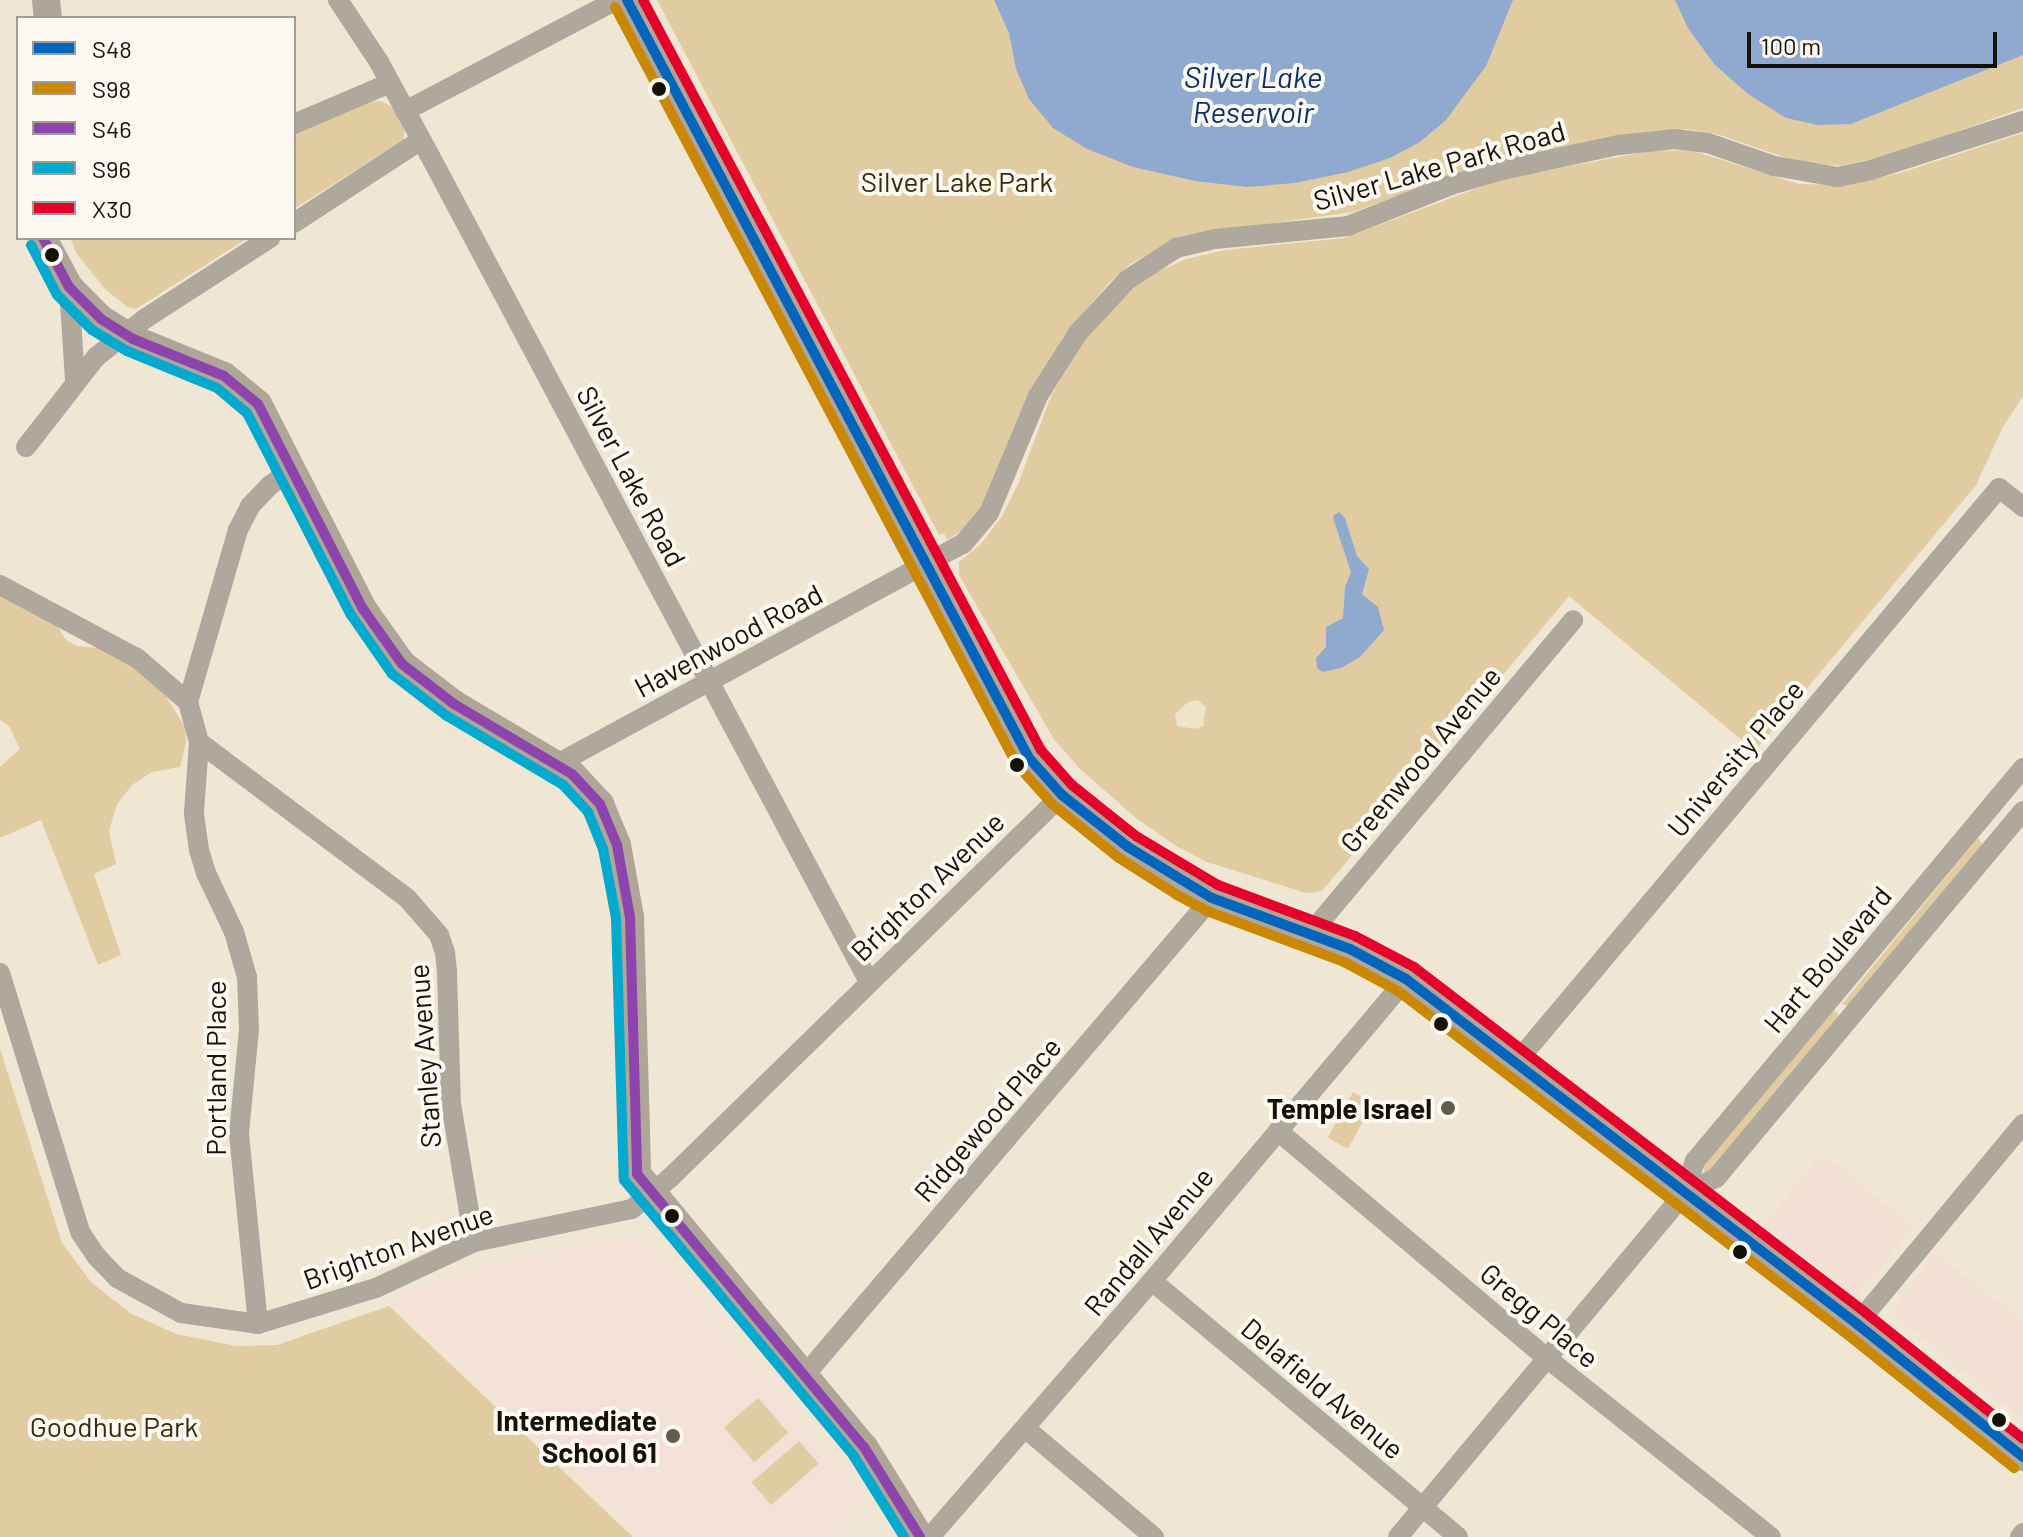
<!DOCTYPE html>
<html>
<head>
<meta charset="utf-8">
<style>
  body { margin:0 }
  #map { position:relative; width:2023px; height:1537px; overflow:hidden; background:#f0e6d4; font-family:Barlow,sans-serif }
  div>[style] { position:absolute }
  [style*='--x'] { left:calc(var(--x)*1px); top:calc(var(--y)*1px); width:calc(var(--w)*1px); rotate:calc(var(--a)*1deg) }
  .commercial>* { inset:0; background:#f3e0d5; transform-origin:0 0 }
  .education>* { inset:0; background:#f3e0d7 }
  .green>* { inset:0; background:#e1cca2; transform-origin:0 0 }
  .sand>* { inset:0; background:#eee4c7 }
  .water>* { inset:0; background:#90a9ce }
  .street>* { height:20px; margin:-10px; padding:0 10px; transform-origin:10px; border-radius:10px; background:#afa89d }
  .secondary>* { height:28px; margin:-14px; padding:0 14px; transform-origin:14px; border-radius:14px; background:#afa598 }
  .bus-1>* { height:10px; margin:-5px; padding:0 5px; transform-origin:5px; border-radius:5px; background:#0065bd }
  .bus-2>* { height:10px; margin:-5px; padding:0 5px; transform-origin:5px; border-radius:5px; background:#ca8801 }
  .bus-3>* { height:10px; margin:-5px; padding:0 5px; transform-origin:5px; border-radius:5px; background:#8e44ad }
  .bus-4>* { height:10px; margin:-5px; padding:0 5px; transform-origin:5px; border-radius:5px; background:#00a9ce }
  .bus-5>* { height:10px; margin:-5px; padding:0 5px; transform-origin:5px; border-radius:5px; background:#e4002b }
  .dots>* { width:22px; height:22px; translate:-50% -50%; box-sizing:border-box; border:4px solid #fcf9f2; border-radius:50% }
  span { translate:-50% -50%; white-space:nowrap; text-align:center; line-height:1.15; -webkit-text-stroke:8px #fcf9f2; paint-order:stroke }
  .street-label { font-size:28px; color:#161105 }
  .park-label { font-size:28px; color:#392a07 }
  .poi-label { font-size:28px; color:#161105; font-weight:700 }
  .right { translate:-100% -50%; text-align:right }
  .water-label { font-size:30px; color:#0b3068; font-style:italic }
  .legend { position:absolute; left:16px; top:16px; width:280px; height:224px; box-sizing:border-box; background:#fcf9f2; border:2px solid #a09c93; margin:0; padding:10px 14px; list-style:none; font-size:24px; color:#161105 }
  .legend li { display:flex; align-items:center; gap:16px; height:40px }
  .legend b { width:40px; border:2px solid #a09c93 }
  .scale { position:absolute; left:1747px; top:32px; width:250px; height:36px; box-sizing:border-box; border:4px solid #161105; border-top:0; padding-left:10px; font-size:24px; line-height:28px; white-space:nowrap; color:#161105; -webkit-text-stroke:6px #fcf9f2; paint-order:stroke }
</style>
</head>
<body>
<div id="map">
  <div class="commercial">
    <i style="left:1822px;top:1153px;width:117px;height:92px;rotate:39deg"></i>
    <i style="clip-path:polygon(1936px 1253px,2023px 1321px,2023px 1420px,1891px 1312px)"></i>
  </div>
  <div class="education">
    <i style="clip-path:polygon(633px 1239px,653px 1245px,866px 1498px,833px 1537px,640px 1537px,393px 1301px,422px 1286px,503px 1262px,584px 1244px)"></i>
  </div>
  <div class="green">
    <i style="clip-path:polygon(657px 0,2023px 0,2023px 108px,1890px 155px,1841px 166px,1798px 162px,1717px 134px,1686px 129px,1644px 132px,1494px 161px,1353px 212px,1181px 236px,1130px 264px,1107px 285px,1063px 337px,1020px 413px,980px 510px,968px 526px,947px 540px,944px 533px,939px 535px)"></i>
    <i style="clip-path:polygon(382px 101px,393px 108px,405px 129px,403px 140px,294px 209px,294px 133px,371px 102px)"></i>
    <i style="clip-path:polygon(2023px 133px,2023px 396px,2003px 427px,1976px 485px,1755px 751px,1569px 596px,1322px 891px,1306px 893px,1207px 862px,1176px 846px,1136px 818px,1079px 768px,1053px 738px,959px 575px,959px 562px,981px 544px,1002px 516px,1019px 482px,1051px 396px,1084px 342px,1115px 303px,1150px 275px,1186px 259px,1225px 250px,1344px 238px,1502px 179px,1650px 151px,1690px 150px,1799px 184px,1846px 185px,1900px 173px)"></i>
    <i style="clip-path:polygon(70px 238px,248px 238px,136px 309px,127px 307px,104px 288px,77px 254px)"></i>
    <i style="clip-path:polygon(0 595px,56px 624px,66px 640px,77px 646px,97px 648px,125px 660px,166px 696px,185px 727px,186px 743px,180px 767px,152px 772px,132px 785px,117px 804px,109px 831px,116px 864px,94px 874px,121px 955px,98px 965px,41px 820px,0 838px,0 767px,20px 749px,9px 726px,0 720px)"></i>
    <i style="clip-path:polygon(1978px 838px,1983px 845px,1848px 1006px,1842px 1004px)"></i>
    <i style="clip-path:polygon(1831px 1011px,1837px 1012px,1839px 1019px,1708px 1172px,1704px 1171px,1702px 1163px)"></i>
    <i style="clip-path:polygon(0 1049px,62px 1243px,91px 1282px,130px 1313px,176px 1334px,236px 1346px,277px 1345px,389px 1306px,633px 1537px,0 1537px)"></i>
    <i style="left:1353px;top:1092px;width:23px;height:52px;rotate:29deg"></i>
    <i style="left:758px;top:1398px;width:46px;height:45px;rotate:49deg"></i>
    <i style="left:799px;top:1441px;width:30px;height:63px;rotate:49deg"></i>
  </div>
  <div class="sand">
    <i style="clip-path:polygon(1198px 700px,1206px 707px,1203px 726px,1196px 729px,1177px 726px,1175px 714px,1188px 702px)"></i>
  </div>
  <div class="water">
    <i style="clip-path:polygon(994px 0,1513px 0,1486px 66px,1446px 120px,1420px 142px,1390px 158px,1348px 172px,1295px 183px,1247px 187px,1195px 181px,1133px 167px,1087px 149px,1053px 128px,1029px 99px,1016px 69px,1009px 33px)"></i>
    <i style="clip-path:polygon(1675px 0,2023px 0,2023px 55px,1851px 124px,1818px 125px,1786px 118px,1748px 94px,1714px 64px,1688px 28px)"></i>
    <i style="clip-path:polygon(1339px 512px,1345px 518px,1357px 556px,1369px 569px,1362px 594px,1378px 607px,1384px 630px,1360px 657px,1341px 668px,1323px 672px,1317px 668px,1316px 658px,1326px 647px,1326px 627px,1343px 618px,1345px 587px,1351px 572px,1334px 521px,1333px 516px)"></i>
  </div>
  <div class="street">
    <i style="--x:338;--y:0;--w:74;--a:56.5"></i>
    <i style="--x:379;--y:62;--w:105;--a:61.5"></i>
    <i style="--x:429;--y:154;--w:938;--a:62.01"></i>
    <i style="--x:405;--y:111;--w:238;--a:-27.7"></i>
    <i style="--x:294;--y:124;--w:104;--a:-23.1"></i>
    <i style="--x:294;--y:223;--w:152;--a:-33.2"></i>
    <i style="--x:69;--y:287;--w:93;--a:86.3"></i>
    <i style="--x:26;--y:447;--w:114;--a:-52.1"></i>
    <i style="--x:96;--y:357;--w:63;--a:-38"></i>
    <i style="--x:146;--y:318;--w:148;--a:-32.8"></i>
    <i style="--x:0;--y:585;--w:155;--a:28.1"></i>
    <i style="--x:137;--y:658;--w:67;--a:40.8"></i>
    <i style="--x:199;--y:742;--w:260;--a:36.9"></i>
    <i style="--x:407;--y:898;--w:49;--a:49.1"></i>
    <i style="--x:439;--y:935;--w:18;--a:71"></i>
    <i style="--x:445;--y:952;--w:20;--a:84"></i>
    <i style="--x:447;--y:972;--w:132;--a:88.3"></i>
    <i style="--x:451;--y:1104;--w:140;--a:80.5"></i>
    <i style="--x:557;--y:764;--w:462;--a:-28.5"></i>
    <i style="--x:963;--y:544;--w:40;--a:-50"></i>
    <i style="--x:989;--y:513;--w:127;--a:-67.3"></i>
    <i style="--x:1038;--y:396;--w:75;--a:-57.6"></i>
    <i style="--x:1078;--y:333;--w:72;--a:-47.2"></i>
    <i style="--x:1127;--y:280;--w:59;--a:-33.1"></i>
    <i style="--x:1176;--y:248;--w:40;--a:-13"></i>
    <i style="--x:1215;--y:239;--w:134;--a:-5.6"></i>
    <i style="--x:1348;--y:226;--w:111;--a:-21.7"></i>
    <i style="--x:1451;--y:185;--w:53;--a:-16.4"></i>
    <i style="--x:1502;--y:170;--w:120;--a:-12.1"></i>
    <i style="--x:1619;--y:145;--w:56;--a:-6.1"></i>
    <i style="--x:1675;--y:139;--w:33;--a:7"></i>
    <i style="--x:1708;--y:143;--w:70;--a:19.2"></i>
    <i style="--x:1774;--y:166;--w:65;--a:9.8"></i>
    <i style="--x:1838;--y:177;--w:34;--a:-12"></i>
    <i style="--x:1871;--y:170;--w:160;--a:-17.9"></i>
    <i style="--x:1309;--y:935;--w:411;--a:-50"></i>
    <i style="--x:0;--y:973;--w:271;--a:72.8"></i>
    <i style="--x:80;--y:1232;--w:30;--a:56"></i>
    <i style="--x:97;--y:1257;--w:29;--a:46"></i>
    <i style="--x:117;--y:1278;--w:73;--a:28.7"></i>
    <i style="--x:181;--y:1313;--w:78;--a:8.1"></i>
    <i style="--x:258;--y:1324;--w:123;--a:-17"></i>
    <i style="--x:376;--y:1288;--w:108;--a:-25.1"></i>
    <i style="--x:474;--y:1242;--w:161;--a:-11.8"></i>
    <i style="--x:632;--y:1209;--w:49;--a:-39.2"></i>
    <i style="--x:670;--y:1178;--w:548;--a:-44.33"></i>
    <i style="--x:1515;--y:1064;--w:752;--a:-49.96"></i>
    <i style="--x:1999;--y:488;--w:31;--a:38"></i>
    <i style="--x:1278;--y:1131;--w:353;--a:40.2"></i>
    <i style="--x:1548;--y:1359;--w:285;--a:38.6"></i>
    <i style="--x:1685;--y:1193;--w:34;--a:-26"></i>
    <i style="--x:1716;--y:1178;--w:478;--a:-50.1"></i>
    <i style="--x:1152;--y:1281;--w:399;--a:39.9"></i>
    <i style="--x:258;--y:1324;--w:192;--a:-95.7"></i>
    <i style="--x:239;--y:1133;--w:104;--a:-84.5"></i>
    <i style="--x:249;--y:1029;--w:52;--a:-92.2"></i>
    <i style="--x:247;--y:977;--w:47;--a:-106.1"></i>
    <i style="--x:234;--y:932;--w:65;--a:-115.4"></i>
    <i style="--x:206;--y:873;--w:24;--a:-107"></i>
    <i style="--x:199;--y:850;--w:37;--a:-98"></i>
    <i style="--x:194;--y:813;--w:71;--a:-86"></i>
    <i style="--x:199;--y:742;--w:41;--a:-105.4"></i>
    <i style="--x:188;--y:702;--w:179;--a:-73.8"></i>
    <i style="--x:238;--y:530;--w:27;--a:-63"></i>
    <i style="--x:250;--y:506;--w:28;--a:-46"></i>
    <i style="--x:269;--y:486;--w:29;--a:-35"></i>
    <i style="--x:1857;--y:1324;--w:260;--a:-50.3"></i>
    <i style="--x:804;--y:1376;--w:628;--a:-49.52"></i>
    <i style="--x:1025;--y:1428;--w:169;--a:40.2"></i>
    <i style="--x:930;--y:1537;--w:339;--a:-49.1"></i>
    <i style="--x:1152;--y:1281;--w:395;--a:-49.9"></i>
    <i style="--x:1398;--y:1537;--w:448;--a:-50.2"></i>
    <i style="--x:1685;--y:1193;--w:34;--a:-73"></i>
    <i style="--x:1695;--y:1161;--w:512;--a:-50.15"></i>
    <i style="--x:2020;--y:1537;--w:5;--a:-53"></i>
  </div>
  <div class="secondary">
    <i style="--x:46;--y:0;--w:18;--a:84"></i>
    <i style="--x:627;--y:0;--w:816;--a:62.08"></i>
    <i style="--x:1009;--y:721;--w:42;--a:61.6"></i>
    <i style="--x:1029;--y:758;--w:50;--a:48.3"></i>
    <i style="--x:1062;--y:795;--w:84;--a:38.2"></i>
    <i style="--x:1128;--y:847;--w:67;--a:32.7"></i>
    <i style="--x:1184;--y:883;--w:32;--a:28"></i>
    <i style="--x:1212;--y:898;--w:147;--a:20.3"></i>
    <i style="--x:1350;--y:949;--w:64;--a:28.2"></i>
    <i style="--x:1406;--y:979;--w:568;--a:37.41"></i>
    <i style="--x:1857;--y:1324;--w:213;--a:38.7"></i>
    <i style="--x:43;--y:238;--w:55;--a:62"></i>
    <i style="--x:69;--y:287;--w:45;--a:45"></i>
    <i style="--x:101;--y:319;--w:38;--a:32"></i>
    <i style="--x:133;--y:339;--w:98;--a:22.1"></i>
    <i style="--x:224;--y:376;--w:44;--a:39.5"></i>
    <i style="--x:258;--y:404;--w:230;--a:62.9"></i>
    <i style="--x:363;--y:609;--w:67;--a:54.7"></i>
    <i style="--x:402;--y:664;--w:66;--a:37.6"></i>
    <i style="--x:454;--y:704;--w:137;--a:30.7"></i>
    <i style="--x:572;--y:774;--w:41;--a:47"></i>
    <i style="--x:600;--y:804;--w:44;--a:67.5"></i>
    <i style="--x:617;--y:845;--w:73;--a:79.8"></i>
    <i style="--x:630;--y:917;--w:257;--a:88.4"></i>
    <i style="--x:637;--y:1174;--w:355;--a:50.3"></i>
    <i style="--x:864;--y:1447;--w:106;--a:58.1"></i>
  </div>
  <div class="bus-1">
    <i style="--x:627;--y:0;--w:858;--a:62.06"></i>
    <i style="--x:1029;--y:758;--w:50;--a:48.3"></i>
    <i style="--x:1062;--y:795;--w:84;--a:38.2"></i>
    <i style="--x:1128;--y:847;--w:98;--a:31.3"></i>
    <i style="--x:1212;--y:898;--w:147;--a:20.3"></i>
    <i style="--x:1350;--y:949;--w:64;--a:28.2"></i>
    <i style="--x:1406;--y:979;--w:568;--a:37.41"></i>
    <i style="--x:1857;--y:1324;--w:213;--a:38.7"></i>
  </div>
  <div class="bus-2">
    <i style="--x:615;--y:7;--w:858;--a:62.06"></i>
    <i style="--x:1017;--y:765;--w:52;--a:48.1"></i>
    <i style="--x:1052;--y:804;--w:86;--a:38.9"></i>
    <i style="--x:1119;--y:858;--w:69;--a:32.5"></i>
    <i style="--x:1177;--y:895;--w:34;--a:28"></i>
    <i style="--x:1207;--y:911;--w:146;--a:20.4"></i>
    <i style="--x:1344;--y:962;--w:61;--a:28.2"></i>
    <i style="--x:1398;--y:991;--w:566;--a:37.4"></i>
    <i style="--x:1848;--y:1335;--w:213;--a:38.7"></i>
  </div>
  <div class="bus-3">
    <i style="--x:43;--y:238;--w:55;--a:62"></i>
    <i style="--x:69;--y:287;--w:45;--a:45"></i>
    <i style="--x:101;--y:319;--w:38;--a:32"></i>
    <i style="--x:133;--y:339;--w:98;--a:22.1"></i>
    <i style="--x:224;--y:376;--w:44;--a:39.5"></i>
    <i style="--x:258;--y:404;--w:230;--a:62.9"></i>
    <i style="--x:363;--y:609;--w:67;--a:54.7"></i>
    <i style="--x:402;--y:664;--w:66;--a:37.6"></i>
    <i style="--x:454;--y:704;--w:137;--a:30.7"></i>
    <i style="--x:572;--y:774;--w:41;--a:47"></i>
    <i style="--x:600;--y:804;--w:44;--a:67.5"></i>
    <i style="--x:617;--y:845;--w:73;--a:79.8"></i>
    <i style="--x:630;--y:917;--w:257;--a:88.4"></i>
    <i style="--x:637;--y:1174;--w:355;--a:50.3"></i>
    <i style="--x:864;--y:1447;--w:106;--a:58.1"></i>
  </div>
  <div class="bus-4">
    <i style="--x:31;--y:245;--w:56;--a:62.5"></i>
    <i style="--x:57;--y:295;--w:49;--a:45"></i>
    <i style="--x:92;--y:330;--w:41;--a:31"></i>
    <i style="--x:127;--y:351;--w:97;--a:22.3"></i>
    <i style="--x:217;--y:388;--w:39;--a:40"></i>
    <i style="--x:247;--y:413;--w:227;--a:62.8"></i>
    <i style="--x:351;--y:615;--w:72;--a:55.2"></i>
    <i style="--x:392;--y:674;--w:69;--a:37.4"></i>
    <i style="--x:447;--y:716;--w:135;--a:30.7"></i>
    <i style="--x:563;--y:785;--w:37;--a:47"></i>
    <i style="--x:588;--y:812;--w:40;--a:68"></i>
    <i style="--x:603;--y:849;--w:70;--a:79.3"></i>
    <i style="--x:616;--y:918;--w:262;--a:88.3"></i>
    <i style="--x:624;--y:1180;--w:358;--a:50.2"></i>
    <i style="--x:853;--y:1455;--w:97;--a:58.1"></i>
  </div>
  <div class="bus-5">
    <i style="--x:643;--y:0;--w:849;--a:62.05"></i>
    <i style="--x:1041;--y:750;--w:47;--a:48.5"></i>
    <i style="--x:1072;--y:785;--w:82;--a:38.6"></i>
    <i style="--x:1136;--y:836;--w:96;--a:30.9"></i>
    <i style="--x:1218;--y:885;--w:146;--a:20.4"></i>
    <i style="--x:1355;--y:936;--w:67;--a:27.7"></i>
    <i style="--x:1414;--y:967;--w:569;--a:37.43"></i>
    <i style="--x:1866;--y:1313;--w:201;--a:38.7"></i>
  </div>
  <div class="dots">
    <i style="left:659px;top:89px;background:#161105"></i>
    <i style="left:52px;top:255px;background:#161105"></i>
    <i style="left:1017px;top:765px;background:#161105"></i>
    <i style="left:1441px;top:1024px;background:#161105"></i>
    <i style="left:1448px;top:1108px;background:#625c4d"></i>
    <i style="left:672px;top:1216px;background:#161105"></i>
    <i style="left:1740px;top:1252px;background:#161105"></i>
    <i style="left:1999px;top:1420px;background:#161105"></i>
    <i style="left:673px;top:1436px;background:#625c4d"></i>
  </div>
  <div class="street-label">
    <span style="left:1439px;top:165px;rotate:-16deg">Silver Lake Park Road</span>
    <span style="left:632px;top:476px;rotate:62deg">Silver Lake Road</span>
    <span style="left:728px;top:640px;rotate:-28deg">Havenwood Road</span>
    <span style="left:1735px;top:758px;rotate:-50deg">University Place</span>
    <span style="left:1420px;top:759px;rotate:-50deg">Greenwood Avenue</span>
    <span style="left:927px;top:886px;rotate:-44deg">Brighton Avenue</span>
    <span style="left:1827px;top:959px;rotate:-50deg">Hart Boulevard</span>
    <span style="left:424px;top:1056px;rotate:-94deg">Stanley Avenue</span>
    <span style="left:215px;top:1068px;rotate:-90deg">Portland Place</span>
    <span style="left:987px;top:1119px;rotate:-49deg">Ridgewood Place</span>
    <span style="left:1148px;top:1241px;rotate:-50deg">Randall Avenue</span>
    <span style="left:398px;top:1246px;rotate:-20deg">Brighton Avenue</span>
    <span style="left:1540px;top:1315px;rotate:40deg">Gregg Place</span>
    <span style="left:1323px;top:1388px;rotate:40deg">Delafield Avenue</span>
  </div>
  <div class="park-label">
    <span style="left:957px;top:181px">Silver Lake Park</span>
    <span style="left:114px;top:1426px">Goodhue Park</span>
  </div>
  <div class="poi-label">
    <span class="right" style="left:1432px;top:1108px">Temple Israel</span>
    <span class="right" style="left:657px;top:1436px">Intermediate<br>School 61</span>
  </div>
  <div class="water-label">
    <span style="left:1253px;top:93px">Silver Lake<br>Reservoir</span>
  </div>
  <ul class="legend">
  <li><b style="height:10px;background:#0065bd"></b>S48</li>
  <li><b style="height:10px;background:#ca8801"></b>S98</li>
  <li><b style="height:10px;background:#8e44ad"></b>S46</li>
  <li><b style="height:10px;background:#00a9ce"></b>S96</li>
  <li><b style="height:10px;background:#e4002b"></b>X30</li>
  </ul>
  <div class="scale">100 m</div>
</div>
</body>
</html>
